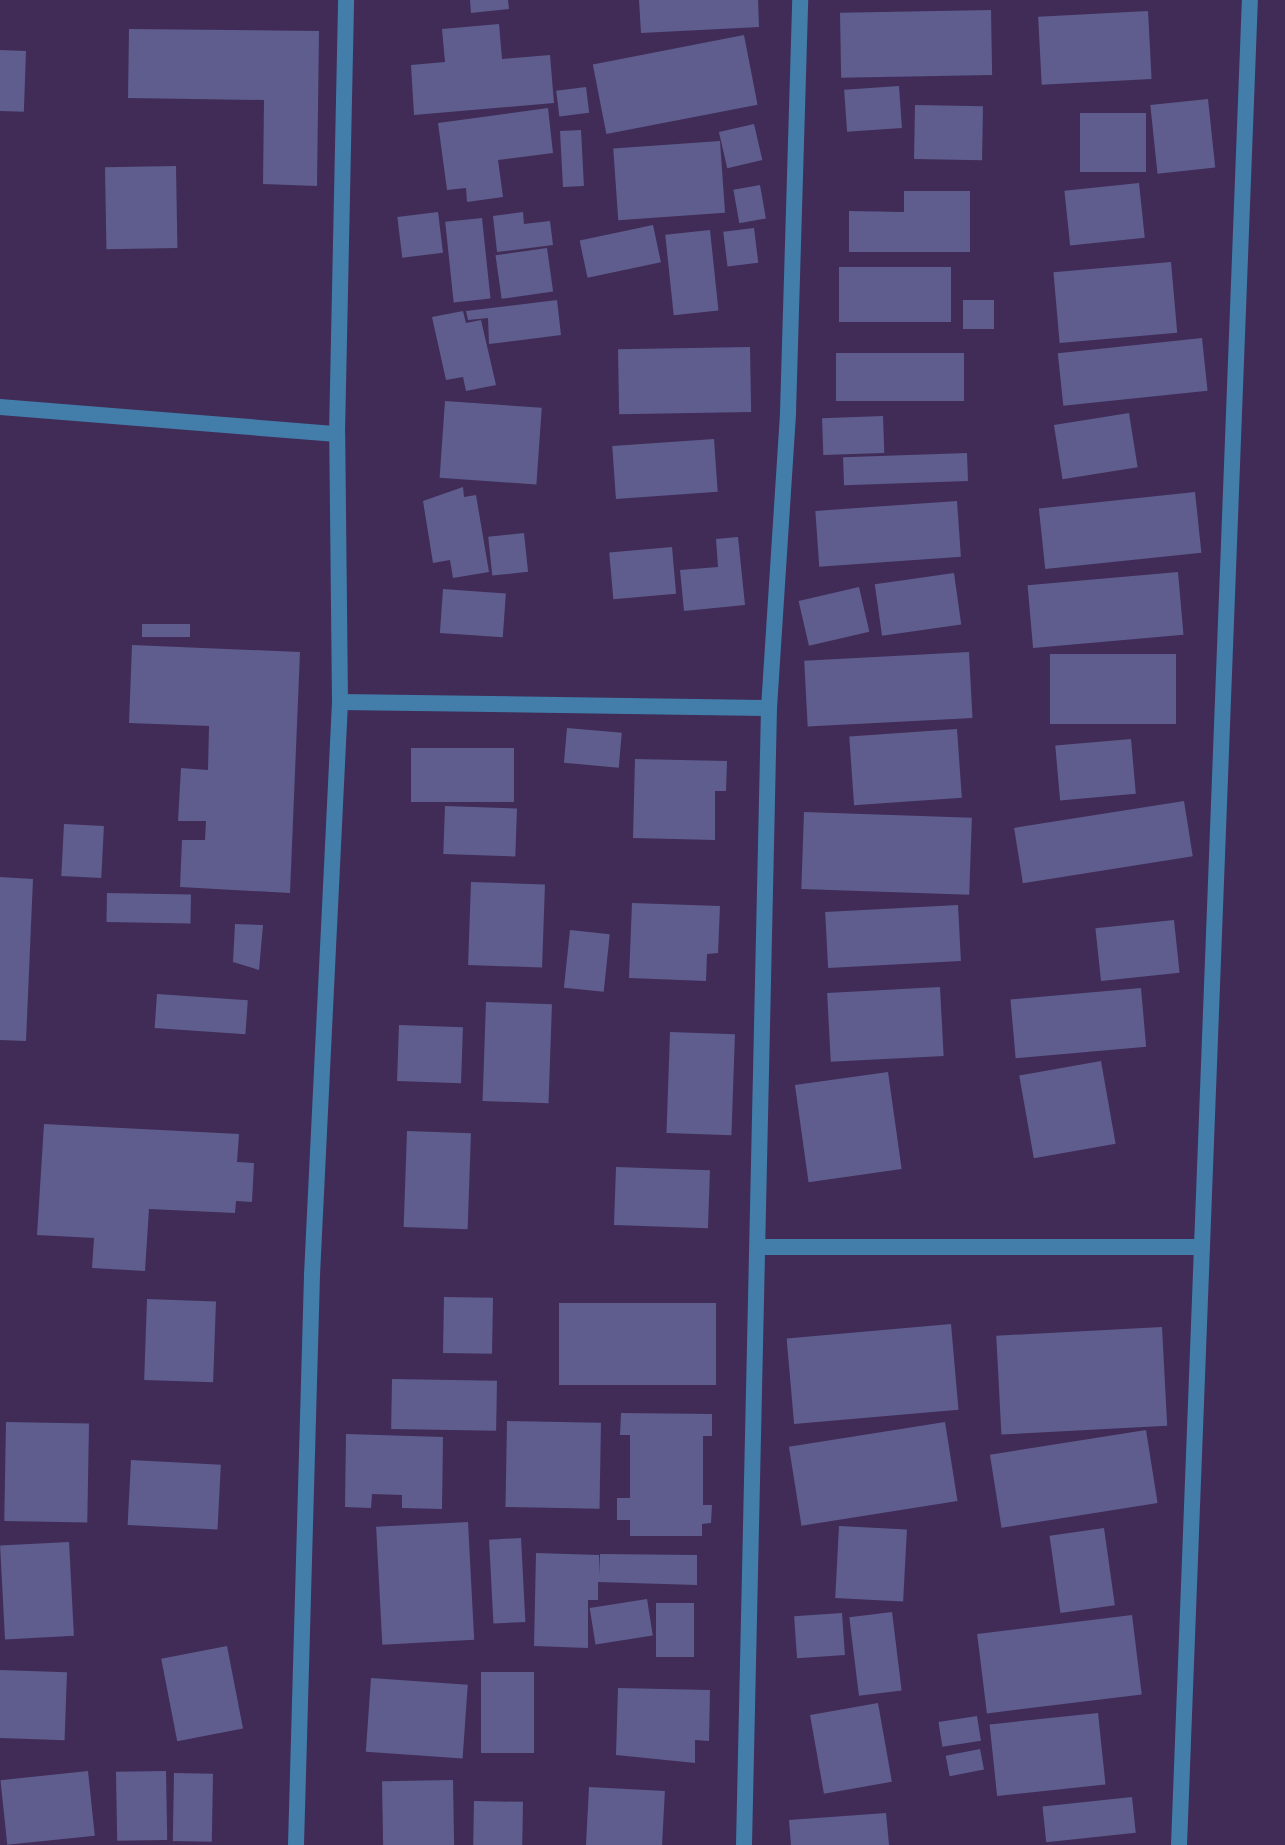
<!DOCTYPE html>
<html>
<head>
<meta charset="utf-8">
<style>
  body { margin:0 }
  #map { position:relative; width:1285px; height:1845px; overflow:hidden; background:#402c57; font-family:"Noto Sans",sans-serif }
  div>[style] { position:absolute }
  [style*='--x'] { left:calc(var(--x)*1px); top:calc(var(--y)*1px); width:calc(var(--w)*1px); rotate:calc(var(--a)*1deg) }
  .building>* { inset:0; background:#5e5d8e; transform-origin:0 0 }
  .minor>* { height:16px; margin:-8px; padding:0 8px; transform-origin:8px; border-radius:8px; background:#437daa }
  span { translate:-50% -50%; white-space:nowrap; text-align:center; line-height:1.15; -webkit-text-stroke:7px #402c57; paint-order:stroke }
</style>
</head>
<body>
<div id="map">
  <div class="building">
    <i style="clip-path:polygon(470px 0,508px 0,509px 9px,471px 13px)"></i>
    <i style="clip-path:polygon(639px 0,758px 0,759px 27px,641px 33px)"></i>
    <i style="left:991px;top:10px;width:65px;height:151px;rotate:89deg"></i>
    <i style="left:1148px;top:11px;width:68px;height:110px;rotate:87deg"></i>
    <i style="clip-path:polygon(499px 24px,502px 59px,550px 55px,554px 103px,414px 115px,411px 65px,445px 62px,442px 29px)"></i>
    <i style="clip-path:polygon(129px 29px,319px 31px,317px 186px,263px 184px,264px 100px,128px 98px)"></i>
    <i style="left:744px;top:35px;width:71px;height:154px;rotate:79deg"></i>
    <i style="left:0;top:50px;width:26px;height:61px;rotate:2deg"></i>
    <i style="left:899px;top:86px;width:42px;height:55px;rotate:86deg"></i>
    <i style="left:586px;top:87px;width:26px;height:30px;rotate:83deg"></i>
    <i style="left:1208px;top:99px;width:69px;height:58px;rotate:84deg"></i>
    <i style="left:915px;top:105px;width:68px;height:54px;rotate:1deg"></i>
    <i style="clip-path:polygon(548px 108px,553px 153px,498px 160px,503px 197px,467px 202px,466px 188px,447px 190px,438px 123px)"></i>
    <i style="left:1080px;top:113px;width:66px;height:59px"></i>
    <i style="left:754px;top:124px;width:37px;height:36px;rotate:77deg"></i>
    <i style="left:581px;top:130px;width:56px;height:21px;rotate:87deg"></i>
    <i style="left:720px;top:141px;width:72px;height:107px;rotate:86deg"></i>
    <i style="left:176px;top:166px;width:82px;height:71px;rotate:89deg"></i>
    <i style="left:1139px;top:183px;width:55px;height:75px;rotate:84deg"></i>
    <i style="left:760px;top:185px;width:34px;height:27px;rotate:80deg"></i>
    <i style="clip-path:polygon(904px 191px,970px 191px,970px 252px,849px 252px,849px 211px,904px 212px)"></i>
    <i style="left:438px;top:212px;width:41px;height:41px;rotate:83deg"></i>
    <i style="clip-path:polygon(523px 212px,524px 224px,550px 221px,553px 245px,497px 252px,493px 216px)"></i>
    <i style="left:482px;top:218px;width:81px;height:37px;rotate:84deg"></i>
    <i style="left:653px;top:225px;width:38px;height:75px;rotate:78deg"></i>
    <i style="left:754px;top:228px;width:35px;height:31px;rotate:83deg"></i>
    <i style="left:710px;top:230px;width:81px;height:45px;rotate:84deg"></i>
    <i style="left:547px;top:248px;width:44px;height:52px;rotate:82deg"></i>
    <i style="left:1171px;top:262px;width:71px;height:118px;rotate:85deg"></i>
    <i style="left:839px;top:267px;width:112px;height:55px"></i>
    <i style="clip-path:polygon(557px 300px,561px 335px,489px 344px,488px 318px,468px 320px,466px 311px)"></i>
    <i style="left:963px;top:300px;width:31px;height:29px"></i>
    <i style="clip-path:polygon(463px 311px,466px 323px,481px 320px,496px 385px,466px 391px,463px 377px,446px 380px,432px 317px)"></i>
    <i style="left:1202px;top:338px;width:53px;height:145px;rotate:84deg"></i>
    <i style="left:750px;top:347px;width:65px;height:132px;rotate:89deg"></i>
    <i style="left:836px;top:353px;width:128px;height:48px"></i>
    <i style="left:445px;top:401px;width:97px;height:77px;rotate:4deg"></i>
    <i style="left:1129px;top:413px;width:55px;height:76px;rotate:81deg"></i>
    <i style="left:883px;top:416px;width:37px;height:61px;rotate:88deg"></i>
    <i style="left:714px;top:439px;width:53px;height:102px;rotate:86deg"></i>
    <i style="left:967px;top:453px;width:28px;height:124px;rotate:88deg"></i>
    <i style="clip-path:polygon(463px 487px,464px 497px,476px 495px,489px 572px,453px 578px,450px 560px,433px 563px,423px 501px)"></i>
    <i style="left:1195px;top:492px;width:61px;height:157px;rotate:84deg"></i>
    <i style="left:957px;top:501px;width:56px;height:142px;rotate:86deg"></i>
    <i style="left:524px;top:533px;width:39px;height:36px;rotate:84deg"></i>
    <i style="clip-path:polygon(738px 537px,745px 605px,684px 611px,680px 570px,718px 567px,716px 539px)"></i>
    <i style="left:672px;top:547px;width:47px;height:63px;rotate:85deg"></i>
    <i style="left:1178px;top:572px;width:63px;height:151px;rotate:85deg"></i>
    <i style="left:954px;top:573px;width:52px;height:80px;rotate:82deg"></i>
    <i style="left:859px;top:587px;width:46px;height:62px;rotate:77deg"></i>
    <i style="left:443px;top:589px;width:63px;height:44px;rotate:4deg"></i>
    <i style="left:142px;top:624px;width:48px;height:13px"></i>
    <i style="clip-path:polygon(132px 645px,300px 652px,290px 893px,180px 887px,182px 840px,205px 840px,206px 821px,178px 821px,181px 768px,208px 770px,209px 726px,129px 723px)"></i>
    <i style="left:969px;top:652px;width:66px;height:165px;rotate:87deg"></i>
    <i style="left:1176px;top:654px;width:70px;height:126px;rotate:90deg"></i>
    <i style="left:567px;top:728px;width:55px;height:35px;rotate:5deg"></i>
    <i style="left:957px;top:729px;width:69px;height:108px;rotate:86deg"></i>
    <i style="left:1131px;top:739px;width:55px;height:76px;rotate:85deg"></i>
    <i style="left:411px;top:748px;width:103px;height:54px"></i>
    <i style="clip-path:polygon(635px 759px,727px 761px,726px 791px,715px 791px,715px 840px,633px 838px)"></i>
    <i style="left:1184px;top:801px;width:56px;height:172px;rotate:81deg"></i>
    <i style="left:445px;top:806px;width:72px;height:48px;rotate:2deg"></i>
    <i style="left:804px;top:812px;width:168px;height:77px;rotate:2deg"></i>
    <i style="left:64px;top:824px;width:40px;height:52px;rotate:3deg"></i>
    <i style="clip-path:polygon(0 877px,33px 879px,26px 1041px,0 1040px)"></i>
    <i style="left:471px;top:882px;width:74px;height:83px;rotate:2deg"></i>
    <i style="left:107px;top:893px;width:84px;height:29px;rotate:1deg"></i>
    <i style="clip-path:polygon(632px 903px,720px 906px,718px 953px,707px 954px,706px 981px,629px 978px)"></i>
    <i style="left:958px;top:905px;width:56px;height:133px;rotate:87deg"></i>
    <i style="left:1174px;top:920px;width:53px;height:79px;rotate:84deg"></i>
    <i style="clip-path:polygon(235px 924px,263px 925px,259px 970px,233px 962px)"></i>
    <i style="left:570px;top:930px;width:40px;height:58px;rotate:6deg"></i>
    <i style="left:940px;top:987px;width:69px;height:113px;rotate:87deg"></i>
    <i style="left:1141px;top:988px;width:59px;height:131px;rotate:85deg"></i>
    <i style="left:157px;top:994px;width:91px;height:34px;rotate:4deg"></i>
    <i style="left:486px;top:1002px;width:66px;height:99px;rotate:2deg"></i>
    <i style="left:399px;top:1025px;width:64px;height:56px;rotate:2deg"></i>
    <i style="left:670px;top:1032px;width:65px;height:101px;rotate:2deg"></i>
    <i style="left:1101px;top:1061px;width:84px;height:83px;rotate:80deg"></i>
    <i style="left:888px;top:1072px;width:98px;height:94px;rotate:82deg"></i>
    <i style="clip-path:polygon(44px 1124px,239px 1134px,237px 1162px,254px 1163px,252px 1202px,236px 1201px,235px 1213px,149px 1209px,145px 1271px,92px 1268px,94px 1238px,37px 1235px)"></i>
    <i style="left:407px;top:1131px;width:64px;height:96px;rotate:2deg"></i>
    <i style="left:616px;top:1167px;width:94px;height:58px;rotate:2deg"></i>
    <i style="left:444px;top:1297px;width:49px;height:56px;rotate:1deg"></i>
    <i style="left:147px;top:1299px;width:69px;height:81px;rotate:2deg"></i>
    <i style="left:559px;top:1303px;width:157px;height:82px"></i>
    <i style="left:951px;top:1324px;width:86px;height:165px;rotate:85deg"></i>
    <i style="left:1162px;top:1327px;width:99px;height:166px;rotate:87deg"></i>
    <i style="left:392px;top:1379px;width:105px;height:50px;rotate:1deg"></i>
    <i style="clip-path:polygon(621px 1413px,712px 1414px,712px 1436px,703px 1436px,703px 1505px,712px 1505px,711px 1523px,702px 1524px,702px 1536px,630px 1536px,630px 1520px,617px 1520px,617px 1498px,630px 1498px,630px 1435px,620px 1435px)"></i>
    <i style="left:507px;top:1421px;width:94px;height:86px;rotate:1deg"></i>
    <i style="left:6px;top:1422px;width:83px;height:99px;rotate:1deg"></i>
    <i style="left:945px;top:1422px;width:80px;height:158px;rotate:81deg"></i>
    <i style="left:1146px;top:1430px;width:74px;height:158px;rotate:81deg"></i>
    <i style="clip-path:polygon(346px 1434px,443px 1437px,442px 1509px,402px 1508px,402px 1495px,372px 1494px,371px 1508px,345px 1507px)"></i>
    <i style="left:131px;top:1460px;width:90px;height:65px;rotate:3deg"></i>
    <i style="left:468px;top:1522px;width:118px;height:92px;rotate:87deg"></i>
    <i style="left:839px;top:1526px;width:68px;height:72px;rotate:3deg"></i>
    <i style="left:1104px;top:1528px;width:78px;height:55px;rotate:82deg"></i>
    <i style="left:521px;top:1538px;width:84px;height:32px;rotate:87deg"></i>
    <i style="left:69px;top:1542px;width:94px;height:69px;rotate:87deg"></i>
    <i style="clip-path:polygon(536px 1553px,599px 1555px,599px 1576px,600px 1554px,697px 1555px,697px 1585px,598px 1582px,598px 1600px,588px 1600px,588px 1648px,534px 1646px)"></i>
    <i style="left:647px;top:1599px;width:37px;height:58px;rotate:81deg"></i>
    <i style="left:656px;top:1603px;width:38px;height:54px"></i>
    <i style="left:892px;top:1612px;width:79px;height:43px;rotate:83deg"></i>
    <i style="left:842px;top:1613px;width:42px;height:48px;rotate:86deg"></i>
    <i style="left:1132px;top:1615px;width:80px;height:156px;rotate:83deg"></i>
    <i style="left:227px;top:1646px;width:84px;height:67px;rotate:79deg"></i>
    <i style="left:0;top:1670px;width:67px;height:68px;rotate:2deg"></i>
    <i style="left:481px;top:1672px;width:53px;height:81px"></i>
    <i style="left:371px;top:1678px;width:97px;height:74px;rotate:4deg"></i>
    <i style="clip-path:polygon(618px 1688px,710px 1690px,709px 1741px,695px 1740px,695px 1763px,616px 1755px)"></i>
    <i style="left:878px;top:1703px;width:80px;height:69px;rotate:80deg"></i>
    <i style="left:1098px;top:1713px;width:72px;height:109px;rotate:84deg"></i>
    <i style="left:977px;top:1716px;width:25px;height:39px;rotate:81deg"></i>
    <i style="left:980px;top:1749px;width:21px;height:35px;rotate:79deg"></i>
    <i style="left:88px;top:1771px;width:65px;height:88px;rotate:84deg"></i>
    <i style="left:166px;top:1771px;width:69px;height:50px;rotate:89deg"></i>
    <i style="left:174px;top:1773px;width:39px;height:68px;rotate:1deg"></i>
    <i style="left:453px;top:1780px;width:65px;height:71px;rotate:89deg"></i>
    <i style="left:589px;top:1787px;width:76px;height:58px;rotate:3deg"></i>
    <i style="left:1132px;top:1797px;width:36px;height:90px;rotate:84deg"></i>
    <i style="left:474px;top:1801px;width:49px;height:44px;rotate:1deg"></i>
    <i style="clip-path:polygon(886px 1813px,889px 1845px,791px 1845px,789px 1820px)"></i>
  </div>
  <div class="minor">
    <i style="--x:0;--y:407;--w:338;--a:4.6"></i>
    <i style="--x:340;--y:702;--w:429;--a:0.8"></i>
    <i style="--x:759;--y:1247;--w:443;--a:0"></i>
    <i style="--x:296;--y:1845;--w:570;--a:-88.39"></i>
    <i style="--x:312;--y:1275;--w:574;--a:-87.2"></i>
    <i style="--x:340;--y:702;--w:268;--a:-90.6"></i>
    <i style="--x:337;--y:434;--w:434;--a:-88.8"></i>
    <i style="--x:744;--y:1845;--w:1137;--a:-88.74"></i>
    <i style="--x:769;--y:708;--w:297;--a:-86.3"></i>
    <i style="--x:788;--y:412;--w:412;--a:-88.3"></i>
    <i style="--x:1179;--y:1845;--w:1846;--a:-87.8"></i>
  </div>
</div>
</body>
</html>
